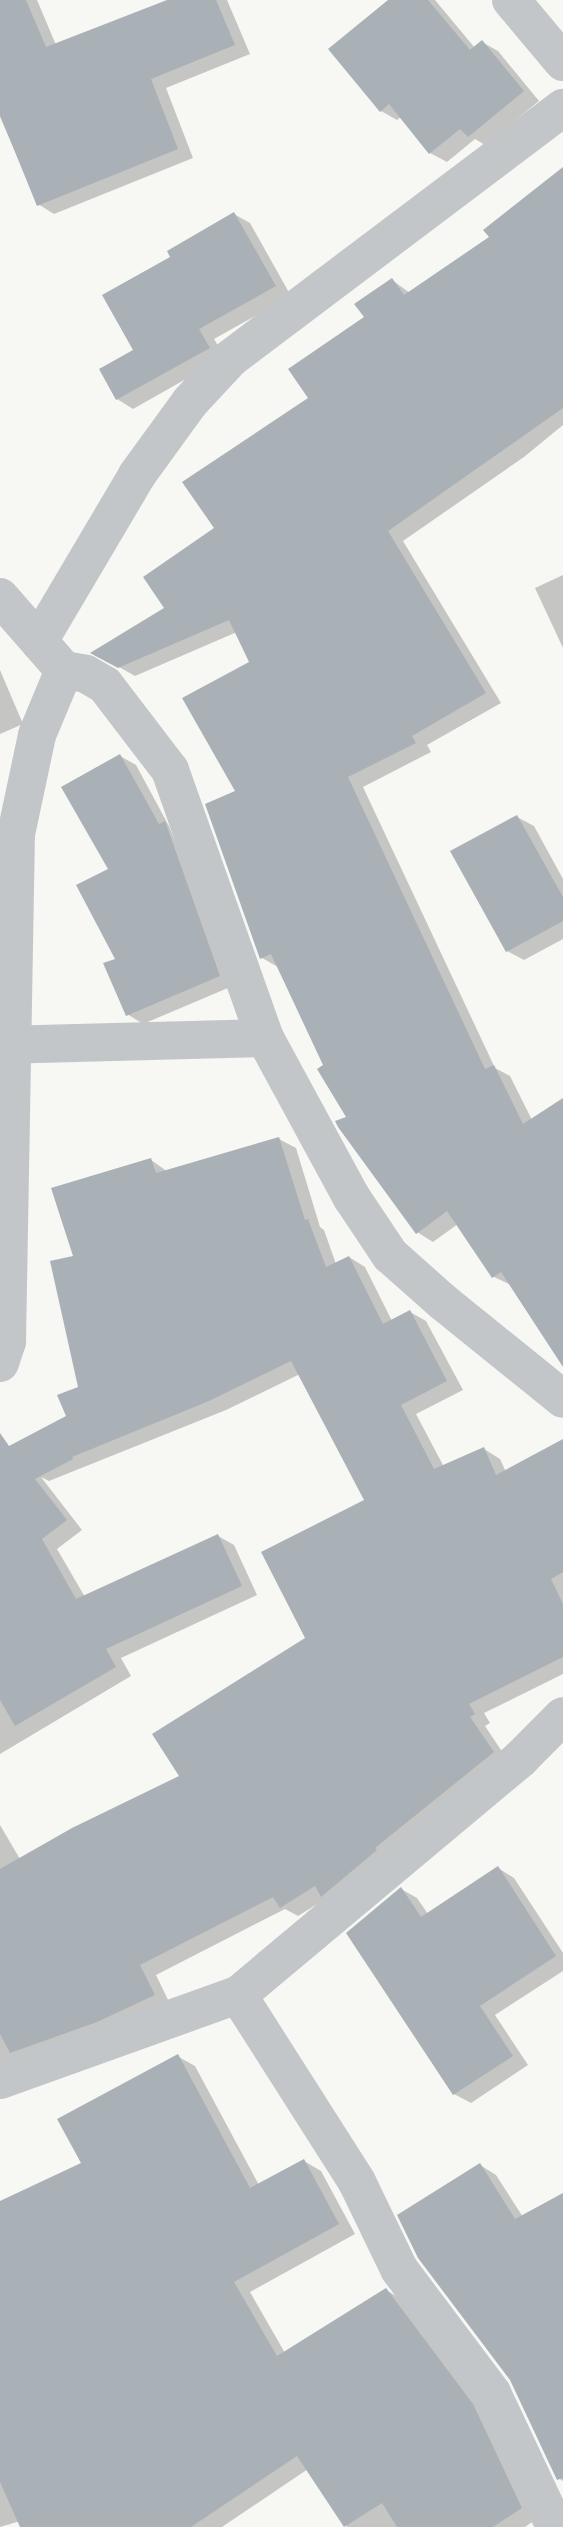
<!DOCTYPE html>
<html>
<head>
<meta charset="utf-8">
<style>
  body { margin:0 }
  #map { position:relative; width:563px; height:2527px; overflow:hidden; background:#f7f7f4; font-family:Raleway,sans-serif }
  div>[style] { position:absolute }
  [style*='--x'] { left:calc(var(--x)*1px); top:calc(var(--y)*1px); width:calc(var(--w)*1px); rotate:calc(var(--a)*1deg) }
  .shadow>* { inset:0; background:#0003 }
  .building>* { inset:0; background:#a9b1b6 }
  .street>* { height:38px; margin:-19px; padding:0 19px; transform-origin:19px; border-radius:19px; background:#c2c6c9 }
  span { translate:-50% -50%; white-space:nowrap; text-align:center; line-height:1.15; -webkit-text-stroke:7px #fff; paint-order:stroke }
</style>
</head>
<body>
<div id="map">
  <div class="shadow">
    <i style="clip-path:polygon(0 0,37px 0,56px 45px,171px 0,227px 0,250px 54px,166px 88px,193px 158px,54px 214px,38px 204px,0 117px)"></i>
    <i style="clip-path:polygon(391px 0,435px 0,475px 48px,482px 42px,498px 51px,539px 101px,485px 145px,475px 139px,447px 162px,430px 153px,401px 117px,397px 120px,381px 111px)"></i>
    <i style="clip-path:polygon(563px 169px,563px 425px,524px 457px,403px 541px,501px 703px,427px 745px,431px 752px,363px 787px,495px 1068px,510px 1076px,532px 1120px,563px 1100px,563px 1363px,511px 1285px,494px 1277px,458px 1224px,433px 1242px,417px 1232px,325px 1066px,278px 967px,262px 958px,238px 792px,251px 662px,237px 632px,135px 676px,94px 653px,166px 609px,216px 529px,392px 280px,410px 293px,492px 237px)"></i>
    <i style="clip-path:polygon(234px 214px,250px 223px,291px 296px,214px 339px,225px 357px,133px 409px,117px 399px,173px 258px)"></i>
    <i style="clip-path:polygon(563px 575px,563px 648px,535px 588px)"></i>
    <i style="clip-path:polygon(0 670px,23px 724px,0 734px)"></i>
    <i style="clip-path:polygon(120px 756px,136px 765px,169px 826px,235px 985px,143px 1024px,127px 1014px,117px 959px,110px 870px)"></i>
    <i style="clip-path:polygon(517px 817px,534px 826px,563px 879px,563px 939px,524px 960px,507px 951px)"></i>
    <i style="clip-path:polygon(279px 1139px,296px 1148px,320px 1227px,324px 1230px,336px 1264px,349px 1257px,365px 1267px,392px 1321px,410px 1312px,426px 1321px,463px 1390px,416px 1414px,444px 1467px,484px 1449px,500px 1459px,506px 1472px,563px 1444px,563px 1674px,484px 1713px,490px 1723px,485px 1726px,509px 1762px,327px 1898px,298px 1916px,285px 1909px,156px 1975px,170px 2004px,0 2071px,0 1825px,20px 1859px,181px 1777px,308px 1639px,366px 1501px,300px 1374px,226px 1410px,49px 1481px,41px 1477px,82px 1530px,57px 1549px,85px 1597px,218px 1536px,234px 1545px,257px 1595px,121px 1658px,131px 1676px,0 1754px,0 1484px,99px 1409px,75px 1258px,151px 1160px,168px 1172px)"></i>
    <i style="clip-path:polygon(498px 1868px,514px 1878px,563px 1953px,563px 1971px,495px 2015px,528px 2065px,471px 2103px,454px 2094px,401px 1889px,417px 1898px,428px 1914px)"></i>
    <i style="clip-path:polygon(177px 2056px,195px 2066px,259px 2185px,304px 2161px,321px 2171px,355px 2234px,250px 2292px,285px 2353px,386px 2290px,403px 2300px,490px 2416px,538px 2518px,525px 2527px,347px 2527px,308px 2469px,222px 2527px,91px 2527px,178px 2475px,0 2527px,0 2203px,83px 2163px)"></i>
    <i style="clip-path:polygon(480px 2165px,496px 2175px,523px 2217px,563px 2195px,563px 2481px,558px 2478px)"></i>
  </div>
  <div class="building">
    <i style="clip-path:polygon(0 0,26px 0,46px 47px,167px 0,216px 0,235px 45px,151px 79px,178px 149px,37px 206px,0 115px)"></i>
    <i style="clip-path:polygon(388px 0,428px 0,470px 50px,482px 40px,524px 91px,468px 137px,460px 129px,429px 154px,389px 104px,380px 112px,328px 49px)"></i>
    <i style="clip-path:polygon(563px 167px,563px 408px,388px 531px,486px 693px,412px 736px,416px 743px,348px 777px,485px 1069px,494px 1065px,523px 1124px,563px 1098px,563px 1367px,501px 1272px,492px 1278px,447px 1211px,416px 1234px,338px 1127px,335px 1121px,346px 1117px,317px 1069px,323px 1065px,271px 954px,260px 959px,205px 804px,235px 791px,182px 698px,249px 662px,229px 620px,118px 668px,90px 653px,164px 608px,143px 577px,214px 528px,182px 482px,308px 398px,288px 369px,364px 317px,354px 304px,392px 278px,404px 295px,489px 237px,483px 230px)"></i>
    <i style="clip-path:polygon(234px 212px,276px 286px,199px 329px,210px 348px,116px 400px,99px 369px,133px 350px,102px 295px,170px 257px,167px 251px)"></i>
    <i style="clip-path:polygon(120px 754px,159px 824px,165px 821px,220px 976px,126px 1016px,103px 963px,115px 959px,76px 885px,108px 869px,61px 787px)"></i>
    <i style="clip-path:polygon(517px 815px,563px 897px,563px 921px,506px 952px,450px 851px)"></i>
    <i style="clip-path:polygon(279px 1137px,305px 1220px,308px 1219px,326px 1267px,349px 1256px,383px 1324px,410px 1310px,447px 1381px,401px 1405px,434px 1469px,484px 1447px,496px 1475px,563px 1439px,563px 1572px,551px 1579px,563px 1604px,563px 1657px,469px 1704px,475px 1714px,470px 1717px,494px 1752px,375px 1848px,377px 1850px,321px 1897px,315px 1886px,280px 1908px,273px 1897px,140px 1965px,155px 1995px,97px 2022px,10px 2053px,0 2034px,0 1869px,72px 1828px,179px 1776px,152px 1734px,305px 1638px,261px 1552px,364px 1500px,291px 1361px,209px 1401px,72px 1457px,73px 1459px,35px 1479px,67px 1520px,42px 1539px,76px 1599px,218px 1534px,242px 1586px,106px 1649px,116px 1667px,15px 1726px,0 1700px,0 1433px,9px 1446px,66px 1416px,57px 1395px,78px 1387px,50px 1261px,73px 1256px,51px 1188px,151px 1158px,156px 1173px)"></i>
    <i style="clip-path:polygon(498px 1866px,556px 1956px,480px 2006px,513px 2056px,453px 2095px,346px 1933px,401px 1887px,421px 1917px)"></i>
    <i style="clip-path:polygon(178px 2054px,250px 2188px,304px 2159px,339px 2224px,234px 2282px,277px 2356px,386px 2288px,473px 2404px,522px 2508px,493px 2527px,397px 2527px,382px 2503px,344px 2527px,297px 2456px,191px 2527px,20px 2527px,0 2482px,0 2201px,81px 2163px,57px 2119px)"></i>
    <i style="clip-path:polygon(480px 2163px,515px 2219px,563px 2193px,563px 2478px,557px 2480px,510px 2380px,418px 2258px,397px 2215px)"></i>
  </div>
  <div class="street">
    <i style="--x:511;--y:0;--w:81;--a:50"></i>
    <i style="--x:0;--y:597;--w:97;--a:48.8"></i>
    <i style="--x:64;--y:670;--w:22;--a:10"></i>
    <i style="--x:86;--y:674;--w:22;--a:30"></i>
    <i style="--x:105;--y:685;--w:107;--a:52.6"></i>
    <i style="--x:170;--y:770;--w:284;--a:70.5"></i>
    <i style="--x:265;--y:1038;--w:182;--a:61.5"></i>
    <i style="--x:352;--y:1198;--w:69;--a:56.3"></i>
    <i style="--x:390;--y:1255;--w:71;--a:41.6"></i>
    <i style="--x:443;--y:1302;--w:154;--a:38.9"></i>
    <i style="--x:39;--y:641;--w:193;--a:-59.4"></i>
    <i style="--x:137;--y:475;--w:90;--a:-54"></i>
    <i style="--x:190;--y:402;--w:60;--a:-47"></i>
    <i style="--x:231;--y:358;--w:416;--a:-37"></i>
    <i style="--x:0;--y:1045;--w:265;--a:-1.5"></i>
    <i style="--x:0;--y:1363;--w:22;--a:-72"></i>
    <i style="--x:7;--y:1342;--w:508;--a:-88.99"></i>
    <i style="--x:16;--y:834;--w:101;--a:-78"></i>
    <i style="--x:37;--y:735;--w:70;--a:-67.4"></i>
    <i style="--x:238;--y:1995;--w:222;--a:57.5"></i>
    <i style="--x:357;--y:2182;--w:97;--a:64.2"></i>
    <i style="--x:399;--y:2269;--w:155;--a:53.1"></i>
    <i style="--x:492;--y:2393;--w:148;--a:64.8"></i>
    <i style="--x:0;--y:2080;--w:253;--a:-19.7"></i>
    <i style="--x:238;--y:1995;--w:369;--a:-39.9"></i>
    <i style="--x:521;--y:1758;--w:59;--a:-45"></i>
  </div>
</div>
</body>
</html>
